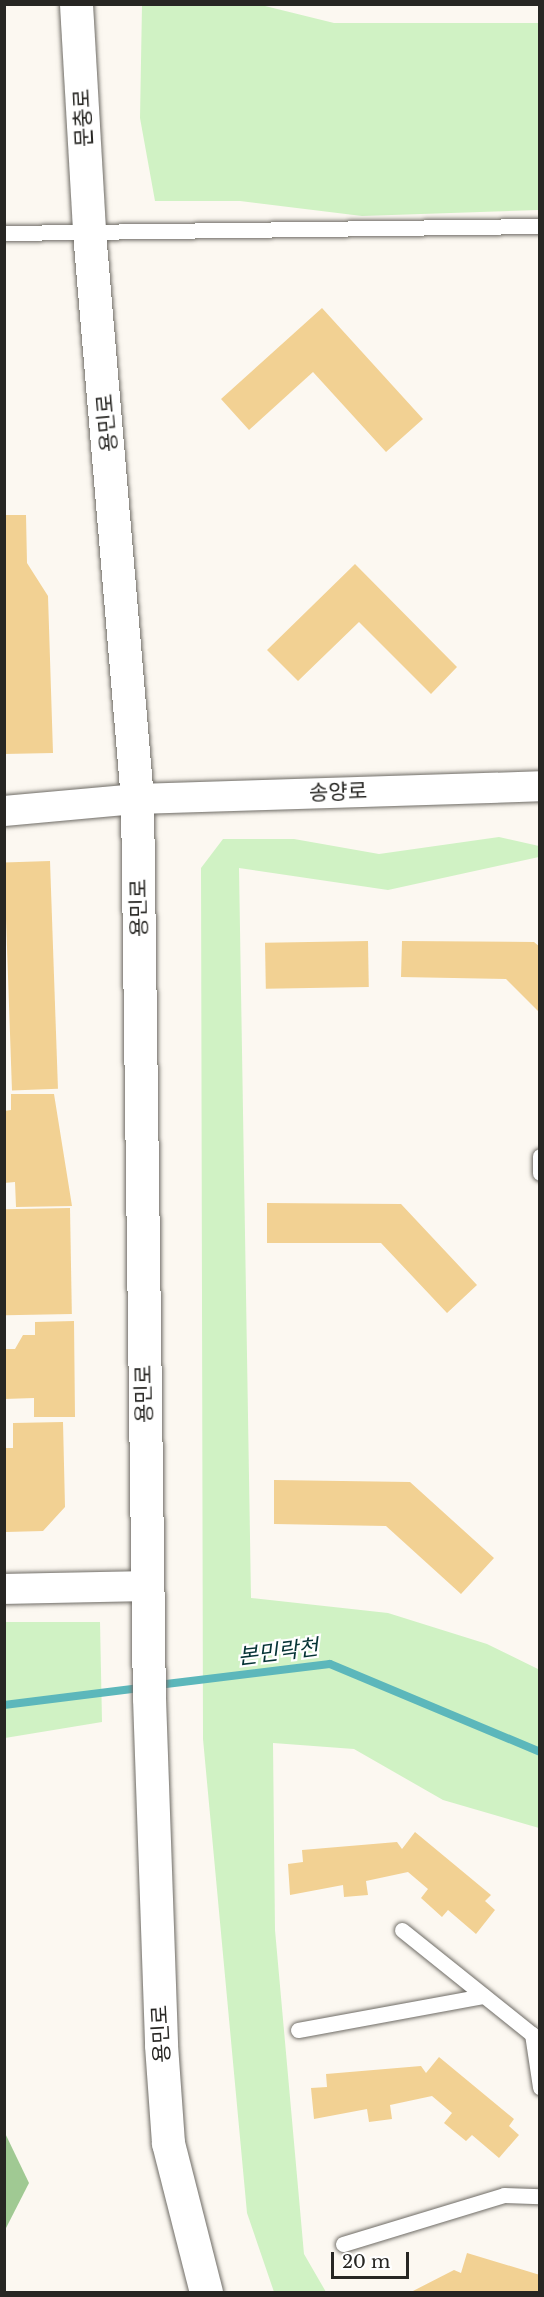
<!DOCTYPE html>
<html>
<head>
<meta charset="utf-8">
<style>
  body { margin:0 }
  #map { position:relative; width:544px; height:2297px; overflow:hidden; background:#fcf8f1; font-family:"Libre Baskerville","Noto Sans KR",serif }
  div>[style] { position:absolute }
  [style*='--x'] { left:calc(var(--x)*1px); top:calc(var(--y)*1px); width:calc(var(--w)*1px); rotate:calc(var(--a)*1deg) }
  .green>* { inset:0; background:#d0f2c4 }
  .forest>* { inset:0; background:#a0c993 }
  .stream>* { height:8px; margin:-4px; padding:0 4px; transform-origin:4px; border-radius:4px; background:#5cb7bb }
  .building>* { inset:0; background:#f2d193; transform-origin:0 0 }
  .roads { filter:drop-shadow(0 0 2px #6f6c66) drop-shadow(0 0 2px #6f6c66) }
  .lane>* { height:15px; margin:-7.5px; padding:0 7.5px; transform-origin:7.5px; border-radius:7.5px; background:#fff }
  .street>* { height:30px; margin:-15px; padding:0 15px; transform-origin:15px; border-radius:15px; background:#fff }
  .secondary>* { height:33px; margin:-16.5px; padding:0 16.5px; transform-origin:16.5px; border-radius:16.5px; background:#fff }
  span { translate:-50% -50%; white-space:nowrap; text-align:center; line-height:1.15; -webkit-text-stroke:4.5px #fff; paint-order:stroke }
  .street-label { font-size:21px; color:#272623 }
  .water-label { font-size:22px; color:#053335; font-style:italic }
  .frame { position:absolute; inset:0; border:6px solid #272623; pointer-events:none }
  .scale { position:absolute; left:331px; top:2252px; width:78px; height:27px; box-sizing:border-box; border:3px solid #272623; border-top:0; padding-left:8px; font-size:18px; line-height:21px; white-space:nowrap; color:#272623; -webkit-text-stroke:4px #fff; paint-order:stroke }
</style>
</head>
<body>
<div id="map">
  <div class="green">
    <i style="clip-path:polygon(142px 5px,261px 5px,334px 23px,539px 23px,539px 210px,362px 216px,240px 201px,155px 201px,140px 118px)"></i>
    <i style="clip-path:polygon(499px 837px,539px 846px,539px 857px,388px 890px,239px 868px,251px 1598px,388px 1613px,487px 1644px,540px 1670px,539px 1828px,443px 1800px,354px 1749px,273px 1743px,275px 1930px,304px 2254px,326px 2292px,274px 2292px,247px 2213px,203px 1739px,201px 868px,223px 839px,294px 839px,379px 854px)"></i>
    <i style="clip-path:polygon(5px 1622px,100px 1622px,102px 1722px,5px 1738px)"></i>
  </div>
  <div class="forest">
    <i style="clip-path:polygon(4px 2131px,29px 2183px,5px 2230px,4px 2230px)"></i>
  </div>
  <div class="stream">
    <i style="--x:158;--y:1685;--w:173;--a:-7"></i>
    <i style="--x:330;--y:1664;--w:228;--a:22.7"></i>
    <i style="--x:4;--y:1705;--w:137;--a:-7.1"></i>
  </div>
  <div class="building">
    <i style="clip-path:polygon(322px 308px,423px 419px,386px 452px,313px 372px,249px 430px,221px 399px)"></i>
    <i style="clip-path:polygon(4px 515px,26px 515px,27px 563px,48px 596px,53px 753px,4px 754px)"></i>
    <i style="clip-path:polygon(355px 564px,457px 667px,431px 694px,359px 622px,298px 681px,267px 650px)"></i>
    <i style="left:50px;top:861px;width:228px;height:46px;rotate:88deg"></i>
    <i style="left:368px;top:941px;width:46px;height:103px;rotate:89deg"></i>
    <i style="clip-path:polygon(402px 941px,534px 942px,540px 947px,540px 1013px,506px 979px,401px 977px)"></i>
    <i style="clip-path:polygon(11px 1094px,54px 1094px,72px 1206px,16px 1207px,15px 1182px,4px 1183px,4px 1111px,11px 1110px)"></i>
    <i style="clip-path:polygon(267px 1203px,401px 1204px,477px 1285px,447px 1313px,381px 1243px,267px 1243px)"></i>
    <i style="left:70px;top:1208px;width:106px;height:66px;rotate:89deg"></i>
    <i style="clip-path:polygon(74px 1321px,75px 1417px,34px 1417px,34px 1398px,4px 1399px,5px 1349px,15px 1349px,23px 1335px,35px 1335px,35px 1322px)"></i>
    <i style="clip-path:polygon(63px 1422px,65px 1507px,43px 1531px,6px 1532px,4px 1448px,13px 1448px,13px 1423px)"></i>
    <i style="clip-path:polygon(274px 1480px,410px 1482px,494px 1558px,461px 1594px,386px 1526px,274px 1524px)"></i>
    <i style="clip-path:polygon(415px 1832px,491px 1895px,485px 1901px,495px 1910px,476px 1934px,448px 1910px,442px 1917px,421px 1898px,428px 1889px,408px 1872px,366px 1881px,368px 1895px,344px 1897px,343px 1885px,290px 1895px,288px 1864px,303px 1862px,302px 1850px,397px 1842px,402px 1849px)"></i>
    <i style="clip-path:polygon(439px 2057px,514px 2119px,509px 2126px,519px 2135px,499px 2158px,472px 2135px,466px 2141px,444px 2123px,452px 2113px,432px 2096px,390px 2105px,392px 2119px,369px 2122px,367px 2109px,314px 2119px,311px 2088px,327px 2087px,326px 2074px,421px 2066px,426px 2073px)"></i>
    <i style="clip-path:polygon(467px 2253px,540px 2275px,540px 2292px,411px 2292px,454px 2270px,461px 2273px)"></i>
  </div>
  <div class="roads">
    <div class="lane">
      <i style="--x:4;--y:233;--w:536;--a:-0.75"></i>
      <i style="--x:540;--y:1156;--w:17;--a:90"></i>
      <i style="--x:402;--y:1930;--w:166;--a:38.7"></i>
      <i style="--x:532;--y:2034;--w:54;--a:81.4"></i>
      <i style="--x:298;--y:2030;--w:189;--a:-10.4"></i>
      <i style="--x:343;--y:2244;--w:168;--a:-16.9"></i>
      <i style="--x:504;--y:2195;--w:36;--a:2"></i>
    </div>
    <div class="street">
      <i style="--x:4;--y:811;--w:134;--a:-5.2"></i>
      <i style="--x:137;--y:799;--w:403;--a:-1.8"></i>
      <i style="--x:4;--y:1589;--w:143;--a:-1.2"></i>
    </div>
    <div class="secondary">
      <i style="--x:76;--y:4;--w:228;--a:86.7"></i>
      <i style="--x:89;--y:232;--w:569;--a:85.16"></i>
      <i style="--x:137;--y:799;--w:899;--a:89.24"></i>
      <i style="--x:149;--y:1698;--w:347;--a:88"></i>
      <i style="--x:161;--y:2045;--w:98;--a:85.9"></i>
      <i style="--x:168;--y:2143;--w:154;--a:75.7"></i>
    </div>
  </div>
  <div class="street-label">
    <span style="left:83px;top:118px;rotate:-93deg">문충로</span>
    <span style="left:107px;top:423px;rotate:-95deg">용민로</span>
    <span style="left:338px;top:792px;rotate:-2deg">송양로</span>
    <span style="left:139px;top:908px;rotate:-91deg">용민로</span>
    <span style="left:144px;top:1394px;rotate:-91deg">용민로</span>
    <span style="left:161px;top:2034px;rotate:-93deg">용민로</span>
  </div>
  <div class="water-label">
    <span style="left:278px;top:1652px;rotate:-7deg">본민락천</span>
  </div>
  <div class="frame"></div>
  <div class="scale">20 m</div>
</div>
</body>
</html>
